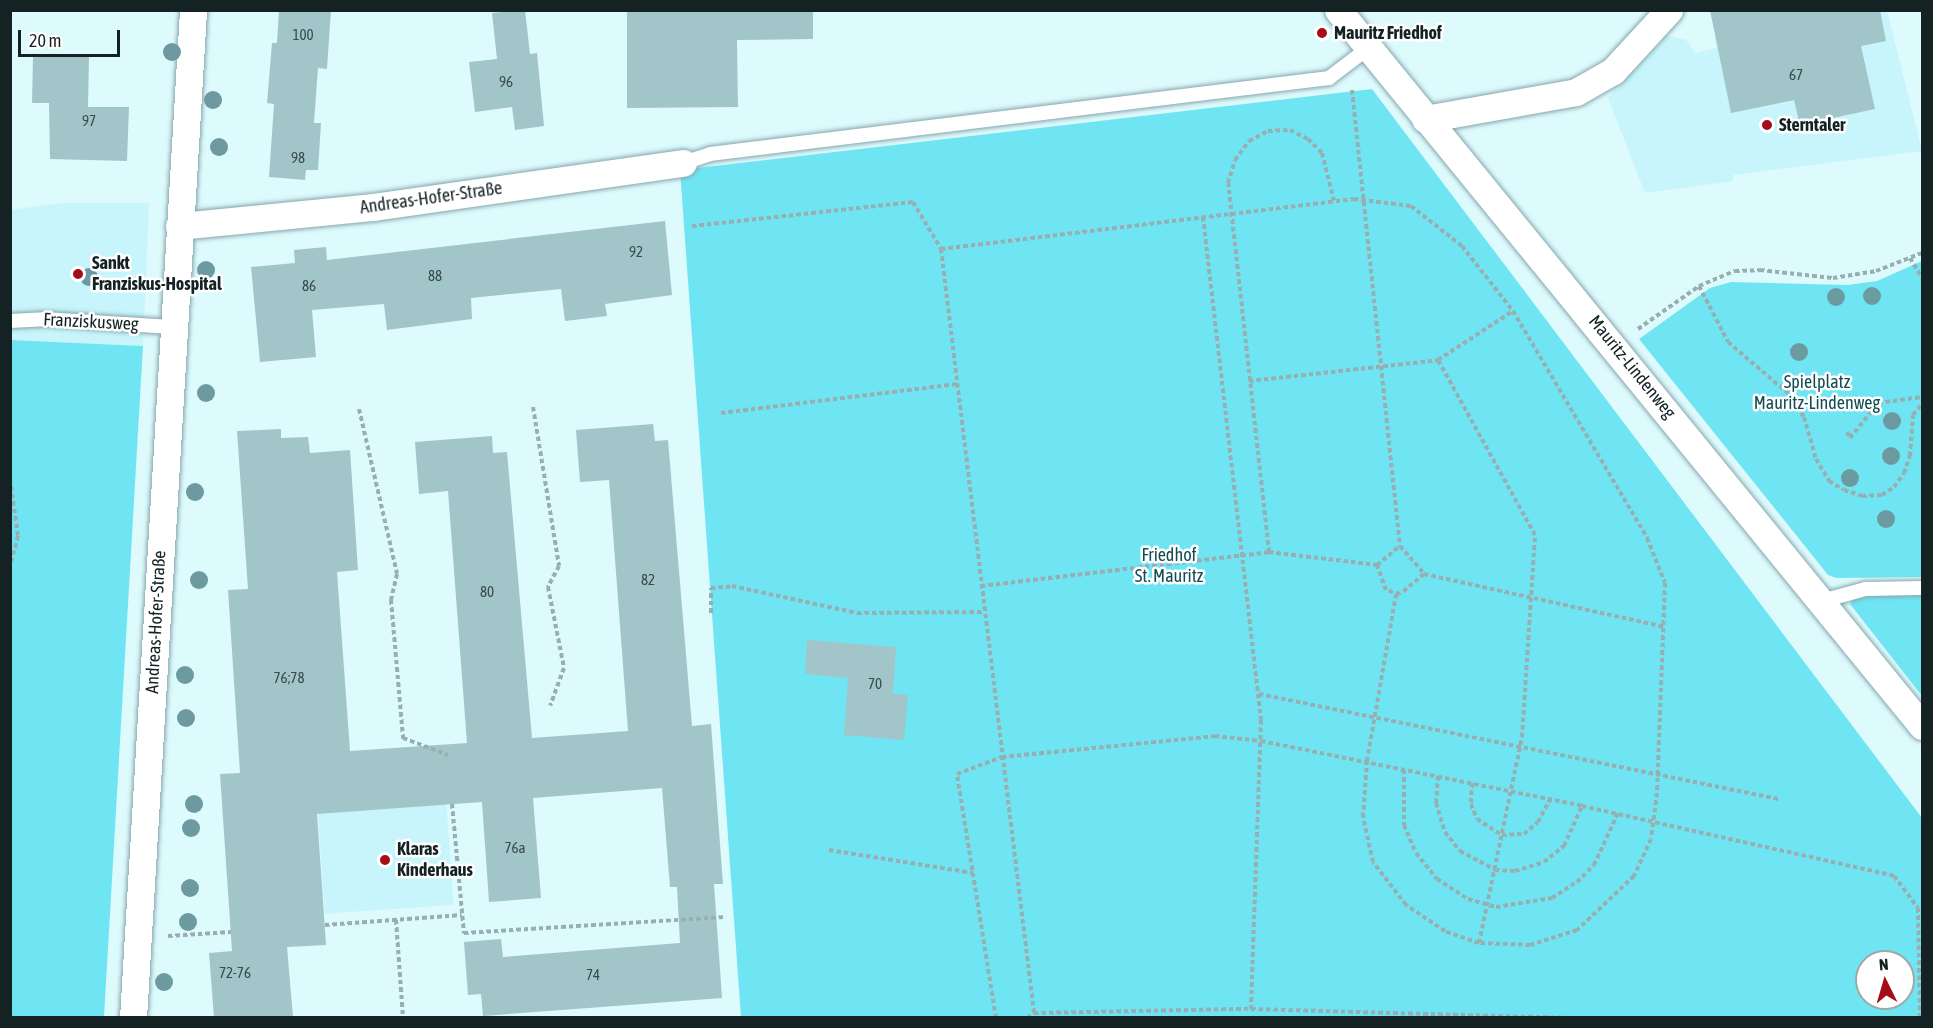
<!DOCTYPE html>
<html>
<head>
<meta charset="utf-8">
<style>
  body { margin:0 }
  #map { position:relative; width:1933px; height:1028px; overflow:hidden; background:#ddfafd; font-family:"Asap Condensed",sans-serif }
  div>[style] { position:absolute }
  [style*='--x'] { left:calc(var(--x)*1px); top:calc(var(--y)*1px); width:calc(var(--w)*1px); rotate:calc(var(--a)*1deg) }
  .built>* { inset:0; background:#c7f5fb; transform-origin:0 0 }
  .green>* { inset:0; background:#6fe5f4 }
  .building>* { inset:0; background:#a2c5ca }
  .path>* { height:4px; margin-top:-2px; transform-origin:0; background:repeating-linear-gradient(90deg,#97afb1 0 4.5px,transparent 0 7.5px) }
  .roads { filter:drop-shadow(0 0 2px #85a7ac) drop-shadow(0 0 2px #85a7ac) }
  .service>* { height:14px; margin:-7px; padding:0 7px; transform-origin:7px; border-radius:7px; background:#fff }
  .minor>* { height:27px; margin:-13.5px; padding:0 13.5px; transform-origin:13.5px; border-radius:13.5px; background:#fff }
  .trees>* { width:18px; height:18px; margin:-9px; border-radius:50%; background:#6d9aa0 }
  .dots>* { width:16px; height:16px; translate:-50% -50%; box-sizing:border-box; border:3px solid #fff; border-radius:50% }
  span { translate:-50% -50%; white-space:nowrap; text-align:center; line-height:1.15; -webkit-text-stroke:5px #fff; paint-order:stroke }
  .number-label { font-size:15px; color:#384b4e }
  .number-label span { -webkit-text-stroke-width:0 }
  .poi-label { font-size:18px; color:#152224; font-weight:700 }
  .left { translate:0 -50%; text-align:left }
  .street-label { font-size:18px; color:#152224 }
  .park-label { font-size:18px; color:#114c53 }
  .frame { position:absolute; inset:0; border:12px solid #152224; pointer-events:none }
  .north { position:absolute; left:1855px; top:950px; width:60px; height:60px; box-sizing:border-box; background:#fff; border:2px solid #a1a7a7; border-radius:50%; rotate:355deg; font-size:16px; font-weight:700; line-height:24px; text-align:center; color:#152224 }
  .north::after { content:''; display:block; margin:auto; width:21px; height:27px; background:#a50d18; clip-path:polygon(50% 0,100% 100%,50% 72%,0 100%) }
  .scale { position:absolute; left:18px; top:30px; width:102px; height:27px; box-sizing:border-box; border:3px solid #152224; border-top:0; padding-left:8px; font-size:18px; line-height:21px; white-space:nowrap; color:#152224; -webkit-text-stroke:4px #fff; paint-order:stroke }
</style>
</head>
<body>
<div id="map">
  <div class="built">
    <i style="clip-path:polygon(1710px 11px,1887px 11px,1922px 151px,1733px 175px,1733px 181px,1645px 193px,1608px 98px,1667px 36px,1686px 40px,1695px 53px,1717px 48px,1715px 38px,1724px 35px,1721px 23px,1713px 25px)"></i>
    <i style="clip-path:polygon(63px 203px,149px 203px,143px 346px,11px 340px,10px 210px)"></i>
    <i style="left:443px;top:755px;width:150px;height:129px;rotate:86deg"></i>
  </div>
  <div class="green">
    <i style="clip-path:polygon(evenodd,1372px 89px,1922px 818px,1922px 1017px,741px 1017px,680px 170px,1372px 89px,1867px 962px,1903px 962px,1903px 998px,1867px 998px,1867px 962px)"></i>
    <i style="clip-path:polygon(1922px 261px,1922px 577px,1836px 578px,1828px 575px,1639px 339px,1710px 288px,1731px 282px,1848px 285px,1877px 281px)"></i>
    <i style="clip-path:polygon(10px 340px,143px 346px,104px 1017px,11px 1017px)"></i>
    <i style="clip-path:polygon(1858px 594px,1922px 595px,1922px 696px,1850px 604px)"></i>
  </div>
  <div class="building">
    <i style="clip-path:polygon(279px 10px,331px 10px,327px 69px,318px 68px,314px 123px,321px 123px,318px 170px,306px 170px,305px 180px,269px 177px,274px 104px,267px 103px,272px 43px,277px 43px)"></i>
    <i style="clip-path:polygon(525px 10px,530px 54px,537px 53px,544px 126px,515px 130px,512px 107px,475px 112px,469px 62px,497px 59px,492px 13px)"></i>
    <i style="clip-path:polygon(627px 10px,813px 10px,813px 39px,737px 40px,738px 107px,627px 108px)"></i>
    <i style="clip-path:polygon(1710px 10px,1880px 10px,1886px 41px,1861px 46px,1875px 109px,1800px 125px,1794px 100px,1731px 113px)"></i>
    <i style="clip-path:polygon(33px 57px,89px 57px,88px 107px,129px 107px,127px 161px,50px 159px,49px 103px,32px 103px)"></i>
    <i style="clip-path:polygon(665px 221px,672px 295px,605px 304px,607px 316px,565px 321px,561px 289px,471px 298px,472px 319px,387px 330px,384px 304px,312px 310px,316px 357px,260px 362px,251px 267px,295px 263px,294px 250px,326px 247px,327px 260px)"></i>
    <i style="clip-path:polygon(653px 424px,655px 441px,668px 440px,692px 726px,711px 724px,723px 884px,714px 884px,722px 998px,483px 1016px,481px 994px,468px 995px,464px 942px,501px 939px,503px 957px,680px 943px,677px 887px,670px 887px,662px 788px,533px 798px,541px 898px,489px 902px,482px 802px,317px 814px,326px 945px,287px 947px,293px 1017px,214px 1017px,209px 953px,232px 951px,220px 774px,240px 773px,228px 590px,248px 589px,237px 431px,281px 429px,281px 438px,308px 437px,310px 453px,350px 450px,358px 570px,337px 572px,350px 751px,467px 743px,448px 491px,419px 494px,415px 442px,492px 436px,493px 453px,507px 452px,532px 738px,628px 731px,609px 480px,580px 482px,576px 430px)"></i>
    <i style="clip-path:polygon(807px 640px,896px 647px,893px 694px,908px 695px,904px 740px,844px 735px,848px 678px,805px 674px)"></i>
  </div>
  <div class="path">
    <i style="--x:1352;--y:90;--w:459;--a:84"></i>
    <i style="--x:1203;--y:217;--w:506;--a:83.42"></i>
    <i style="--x:1261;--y:720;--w:289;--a:92"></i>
    <i style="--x:692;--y:226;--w:222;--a:-6.2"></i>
    <i style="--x:913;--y:202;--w:55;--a:59.2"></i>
    <i style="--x:941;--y:249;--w:770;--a:83.06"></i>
    <i style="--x:941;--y:249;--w:416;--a:-6.9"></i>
    <i style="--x:1354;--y:199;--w:57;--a:7"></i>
    <i style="--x:1411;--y:206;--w:65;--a:38.1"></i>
    <i style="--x:1462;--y:246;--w:83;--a:51.9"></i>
    <i style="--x:1513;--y:311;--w:264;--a:59.4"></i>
    <i style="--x:1647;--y:538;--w:48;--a:68.2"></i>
    <i style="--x:1665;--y:583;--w:210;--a:92.2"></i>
    <i style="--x:1657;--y:793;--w:46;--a:97.4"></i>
    <i style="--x:1651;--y:839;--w:41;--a:114.7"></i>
    <i style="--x:1634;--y:876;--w:79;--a:136.5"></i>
    <i style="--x:1577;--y:930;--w:49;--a:162.3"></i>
    <i style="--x:1530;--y:945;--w:51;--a:-177.8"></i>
    <i style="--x:1479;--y:943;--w:36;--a:-161"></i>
    <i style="--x:1445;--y:931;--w:47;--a:-146.3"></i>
    <i style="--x:1406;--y:905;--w:54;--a:-127.5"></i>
    <i style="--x:1373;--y:862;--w:46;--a:-102.5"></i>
    <i style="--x:1363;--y:817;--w:56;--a:-85.9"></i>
    <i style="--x:1367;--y:761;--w:169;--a:-80.1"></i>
    <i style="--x:1910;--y:258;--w:23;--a:59"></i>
    <i style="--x:1699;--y:286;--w:63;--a:62.6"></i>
    <i style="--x:1728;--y:342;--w:80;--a:40.4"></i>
    <i style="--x:1789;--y:394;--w:27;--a:57"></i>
    <i style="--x:1804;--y:417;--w:44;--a:74.1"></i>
    <i style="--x:1816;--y:459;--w:26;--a:59"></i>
    <i style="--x:1829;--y:481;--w:17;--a:31"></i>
    <i style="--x:1844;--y:490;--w:19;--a:18"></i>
    <i style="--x:1862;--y:496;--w:20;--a:-3"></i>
    <i style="--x:1882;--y:495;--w:14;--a:-34"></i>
    <i style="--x:1894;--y:487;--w:17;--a:-54"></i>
    <i style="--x:1904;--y:473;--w:18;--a:-71"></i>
    <i style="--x:1910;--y:456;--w:41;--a:-85.8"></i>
    <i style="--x:1913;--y:415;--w:14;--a:-51"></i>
    <i style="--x:1638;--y:329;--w:75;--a:-35.2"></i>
    <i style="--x:1699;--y:286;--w:39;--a:-23"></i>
    <i style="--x:1735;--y:271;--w:25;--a:-2"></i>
    <i style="--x:1760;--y:270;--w:73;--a:6.3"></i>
    <i style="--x:1833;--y:278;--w:44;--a:-9.2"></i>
    <i style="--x:1876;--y:271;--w:49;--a:-21.4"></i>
    <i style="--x:1249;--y:381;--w:190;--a:-6.3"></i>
    <i style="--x:533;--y:407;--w:161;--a:80.7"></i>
    <i style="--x:559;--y:566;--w:24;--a:118"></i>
    <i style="--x:548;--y:587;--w:83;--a:78.8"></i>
    <i style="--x:564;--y:668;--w:40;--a:110.2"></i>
    <i style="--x:359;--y:409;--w:169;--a:77"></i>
    <i style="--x:397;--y:574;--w:27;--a:103"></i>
    <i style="--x:391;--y:600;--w:139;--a:85"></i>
    <i style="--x:403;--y:738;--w:48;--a:20.7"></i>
    <i style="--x:721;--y:413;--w:238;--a:-7"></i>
    <i style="--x:1847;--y:432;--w:7;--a:63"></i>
    <i style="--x:1850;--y:438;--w:45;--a:-51.3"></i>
    <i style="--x:1878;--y:403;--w:44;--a:-7.8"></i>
    <i style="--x:10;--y:479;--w:58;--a:82"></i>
    <i style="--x:18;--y:536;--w:31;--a:105"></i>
    <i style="--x:1400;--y:546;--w:37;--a:49"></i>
    <i style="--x:1424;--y:574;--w:31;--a:140"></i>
    <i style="--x:1400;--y:594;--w:15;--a:-164"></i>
    <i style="--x:1386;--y:590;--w:27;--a:-110"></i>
    <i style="--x:1377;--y:565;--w:30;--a:-40"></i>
    <i style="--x:1269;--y:552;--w:371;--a:-96.3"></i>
    <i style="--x:1228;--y:183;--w:24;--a:-73"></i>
    <i style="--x:1235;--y:160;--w:24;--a:-54"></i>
    <i style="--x:1249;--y:141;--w:21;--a:-28"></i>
    <i style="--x:1268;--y:131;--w:22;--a:-3"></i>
    <i style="--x:1290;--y:130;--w:20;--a:27"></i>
    <i style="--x:1308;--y:139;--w:20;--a:45"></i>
    <i style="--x:1322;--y:153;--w:49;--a:76"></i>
    <i style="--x:1424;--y:574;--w:247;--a:12.4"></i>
    <i style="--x:981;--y:586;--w:290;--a:-6.7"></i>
    <i style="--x:1269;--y:552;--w:109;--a:6.9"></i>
    <i style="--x:711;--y:613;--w:25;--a:-90"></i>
    <i style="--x:711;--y:588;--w:21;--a:-5"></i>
    <i style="--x:732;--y:586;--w:128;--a:12.2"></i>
    <i style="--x:857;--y:613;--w:127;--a:-0.5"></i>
    <i style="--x:1259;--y:694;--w:530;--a:11.42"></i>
    <i style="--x:1404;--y:770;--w:55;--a:90"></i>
    <i style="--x:1404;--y:825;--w:30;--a:67"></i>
    <i style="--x:1416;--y:853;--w:33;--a:51"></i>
    <i style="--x:1437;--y:879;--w:37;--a:33"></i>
    <i style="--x:1468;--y:899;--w:29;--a:16"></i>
    <i style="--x:1496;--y:907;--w:57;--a:-9.1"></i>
    <i style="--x:1552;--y:898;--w:30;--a:-33"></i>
    <i style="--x:1577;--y:882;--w:24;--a:-45"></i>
    <i style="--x:1594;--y:865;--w:57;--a:-65.2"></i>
    <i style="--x:1438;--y:776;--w:27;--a:94"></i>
    <i style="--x:1436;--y:803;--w:30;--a:73"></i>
    <i style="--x:1445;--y:832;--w:24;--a:52"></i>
    <i style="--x:1460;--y:851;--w:40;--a:28"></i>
    <i style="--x:1495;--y:870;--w:20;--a:3"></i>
    <i style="--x:1515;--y:871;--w:30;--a:-17"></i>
    <i style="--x:1544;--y:862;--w:26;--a:-39"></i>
    <i style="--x:1564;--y:846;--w:44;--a:-65.8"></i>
    <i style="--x:1472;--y:783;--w:21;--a:93"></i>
    <i style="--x:1471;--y:804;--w:16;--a:68"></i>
    <i style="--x:1477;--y:819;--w:30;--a:33"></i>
    <i style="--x:1502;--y:835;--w:22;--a:-3"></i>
    <i style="--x:1524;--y:834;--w:18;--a:-41"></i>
    <i style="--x:1538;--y:822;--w:26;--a:-62"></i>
    <i style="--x:452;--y:804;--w:130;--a:84.7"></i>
    <i style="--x:464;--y:933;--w:260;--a:-3.5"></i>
    <i style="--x:829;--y:850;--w:146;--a:9.1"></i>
    <i style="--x:396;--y:920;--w:98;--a:85.9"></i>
    <i style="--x:325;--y:925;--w:137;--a:-4.2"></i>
    <i style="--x:168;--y:936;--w:63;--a:-3.6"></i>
    <i style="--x:1479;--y:943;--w:210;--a:-78.2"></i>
    <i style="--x:1522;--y:737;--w:202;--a:-86.3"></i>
    <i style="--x:1535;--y:535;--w:200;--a:-119"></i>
    <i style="--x:1438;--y:360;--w:90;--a:-33.2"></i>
    <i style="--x:996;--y:1018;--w:247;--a:-99.1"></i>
    <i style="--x:957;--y:774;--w:48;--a:-20.7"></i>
    <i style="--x:1002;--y:757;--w:214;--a:-5.6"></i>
    <i style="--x:1215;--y:736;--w:46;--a:6.2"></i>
    <i style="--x:1261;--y:741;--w:328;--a:11.4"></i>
    <i style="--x:1582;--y:806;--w:320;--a:12.6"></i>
    <i style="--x:1894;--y:876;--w:40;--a:53"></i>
    <i style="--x:1918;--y:908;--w:110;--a:89"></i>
    <i style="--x:1027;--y:1018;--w:9;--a:-36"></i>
    <i style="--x:1034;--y:1013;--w:217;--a:-1.1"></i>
    <i style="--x:1251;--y:1009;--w:329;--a:1.6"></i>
  </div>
  <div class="roads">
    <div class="service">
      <i style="--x:683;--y:163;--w:28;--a:-18"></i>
      <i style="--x:710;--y:154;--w:624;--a:-7"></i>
      <i style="--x:1329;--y:78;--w:48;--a:-37.3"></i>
      <i style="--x:10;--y:321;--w:34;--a:-3"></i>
      <i style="--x:44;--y:319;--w:128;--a:3.6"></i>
      <i style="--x:1822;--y:601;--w:46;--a:-15.3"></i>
      <i style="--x:1866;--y:589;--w:56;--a:-1"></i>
    </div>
    <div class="minor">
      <i style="--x:1338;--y:10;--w:924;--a:50.8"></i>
      <i style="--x:1425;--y:119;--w:153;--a:-10.1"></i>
      <i style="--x:1576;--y:92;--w:43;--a:-29.6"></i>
      <i style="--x:1613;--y:71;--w:83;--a:-47.4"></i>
      <i style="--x:179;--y:226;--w:195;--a:-5.6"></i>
      <i style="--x:373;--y:207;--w:313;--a:-8.1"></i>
      <i style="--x:133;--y:1018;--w:1010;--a:-86.59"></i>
    </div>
  </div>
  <div class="trees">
    <i style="left:172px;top:52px"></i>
    <i style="left:213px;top:100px"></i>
    <i style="left:219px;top:147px"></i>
    <i style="left:206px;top:270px"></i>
    <i style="left:89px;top:277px"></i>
    <i style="left:1872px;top:296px"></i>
    <i style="left:1836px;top:297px"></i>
    <i style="left:1799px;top:352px"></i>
    <i style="left:206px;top:393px"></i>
    <i style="left:1892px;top:421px"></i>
    <i style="left:1891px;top:456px"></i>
    <i style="left:1850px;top:478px"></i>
    <i style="left:195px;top:492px"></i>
    <i style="left:1886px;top:519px"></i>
    <i style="left:199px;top:580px"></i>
    <i style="left:185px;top:675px"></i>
    <i style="left:186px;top:718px"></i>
    <i style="left:194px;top:804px"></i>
    <i style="left:191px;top:828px"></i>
    <i style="left:190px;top:888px"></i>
    <i style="left:188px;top:922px"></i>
    <i style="left:164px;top:982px"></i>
  </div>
  <div class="dots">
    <i style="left:1322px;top:33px;background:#a50d18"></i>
    <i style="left:1767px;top:125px;background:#a50d18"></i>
    <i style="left:78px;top:274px;background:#a50d18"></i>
    <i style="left:385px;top:860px;background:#a50d18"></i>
  </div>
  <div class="number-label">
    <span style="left:303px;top:35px">100</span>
    <span style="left:1796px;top:75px">67</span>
    <span style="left:506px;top:82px">96</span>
    <span style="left:89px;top:121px">97</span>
    <span style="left:298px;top:158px">98</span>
    <span style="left:636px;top:252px">92</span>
    <span style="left:435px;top:276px">88</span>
    <span style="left:309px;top:286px">86</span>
    <span style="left:648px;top:580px">82</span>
    <span style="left:487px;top:592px">80</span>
    <span style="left:289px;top:678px">76;78</span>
    <span style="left:875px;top:684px">70</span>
    <span style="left:515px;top:848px">76a</span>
    <span style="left:235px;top:973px">72-76</span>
    <span style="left:593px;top:975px">74</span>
  </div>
  <div class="poi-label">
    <span class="left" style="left:1334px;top:33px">Mauritz Friedhof</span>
    <span class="left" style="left:1779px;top:125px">Sterntaler</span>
    <span class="left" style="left:92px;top:274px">Sankt<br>Franziskus-Hospital</span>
    <span class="left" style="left:397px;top:860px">Klaras<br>Kinderhaus</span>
  </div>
  <div class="street-label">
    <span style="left:431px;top:198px;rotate:-8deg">Andreas-Hofer-Straße</span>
    <span style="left:91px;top:322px;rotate:3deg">Franziskusweg</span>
    <span style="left:1632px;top:367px;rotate:51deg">Mauritz-Lindenweg</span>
    <span style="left:156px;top:622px;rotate:-87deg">Andreas-Hofer-Straße</span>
  </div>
  <div class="park-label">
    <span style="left:1817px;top:393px">Spielplatz<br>Mauritz-Lindenweg</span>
    <span style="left:1169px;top:566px">Friedhof<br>St. Mauritz</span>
  </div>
  <div class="frame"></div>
  <div class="north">N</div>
  <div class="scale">20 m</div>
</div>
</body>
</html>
